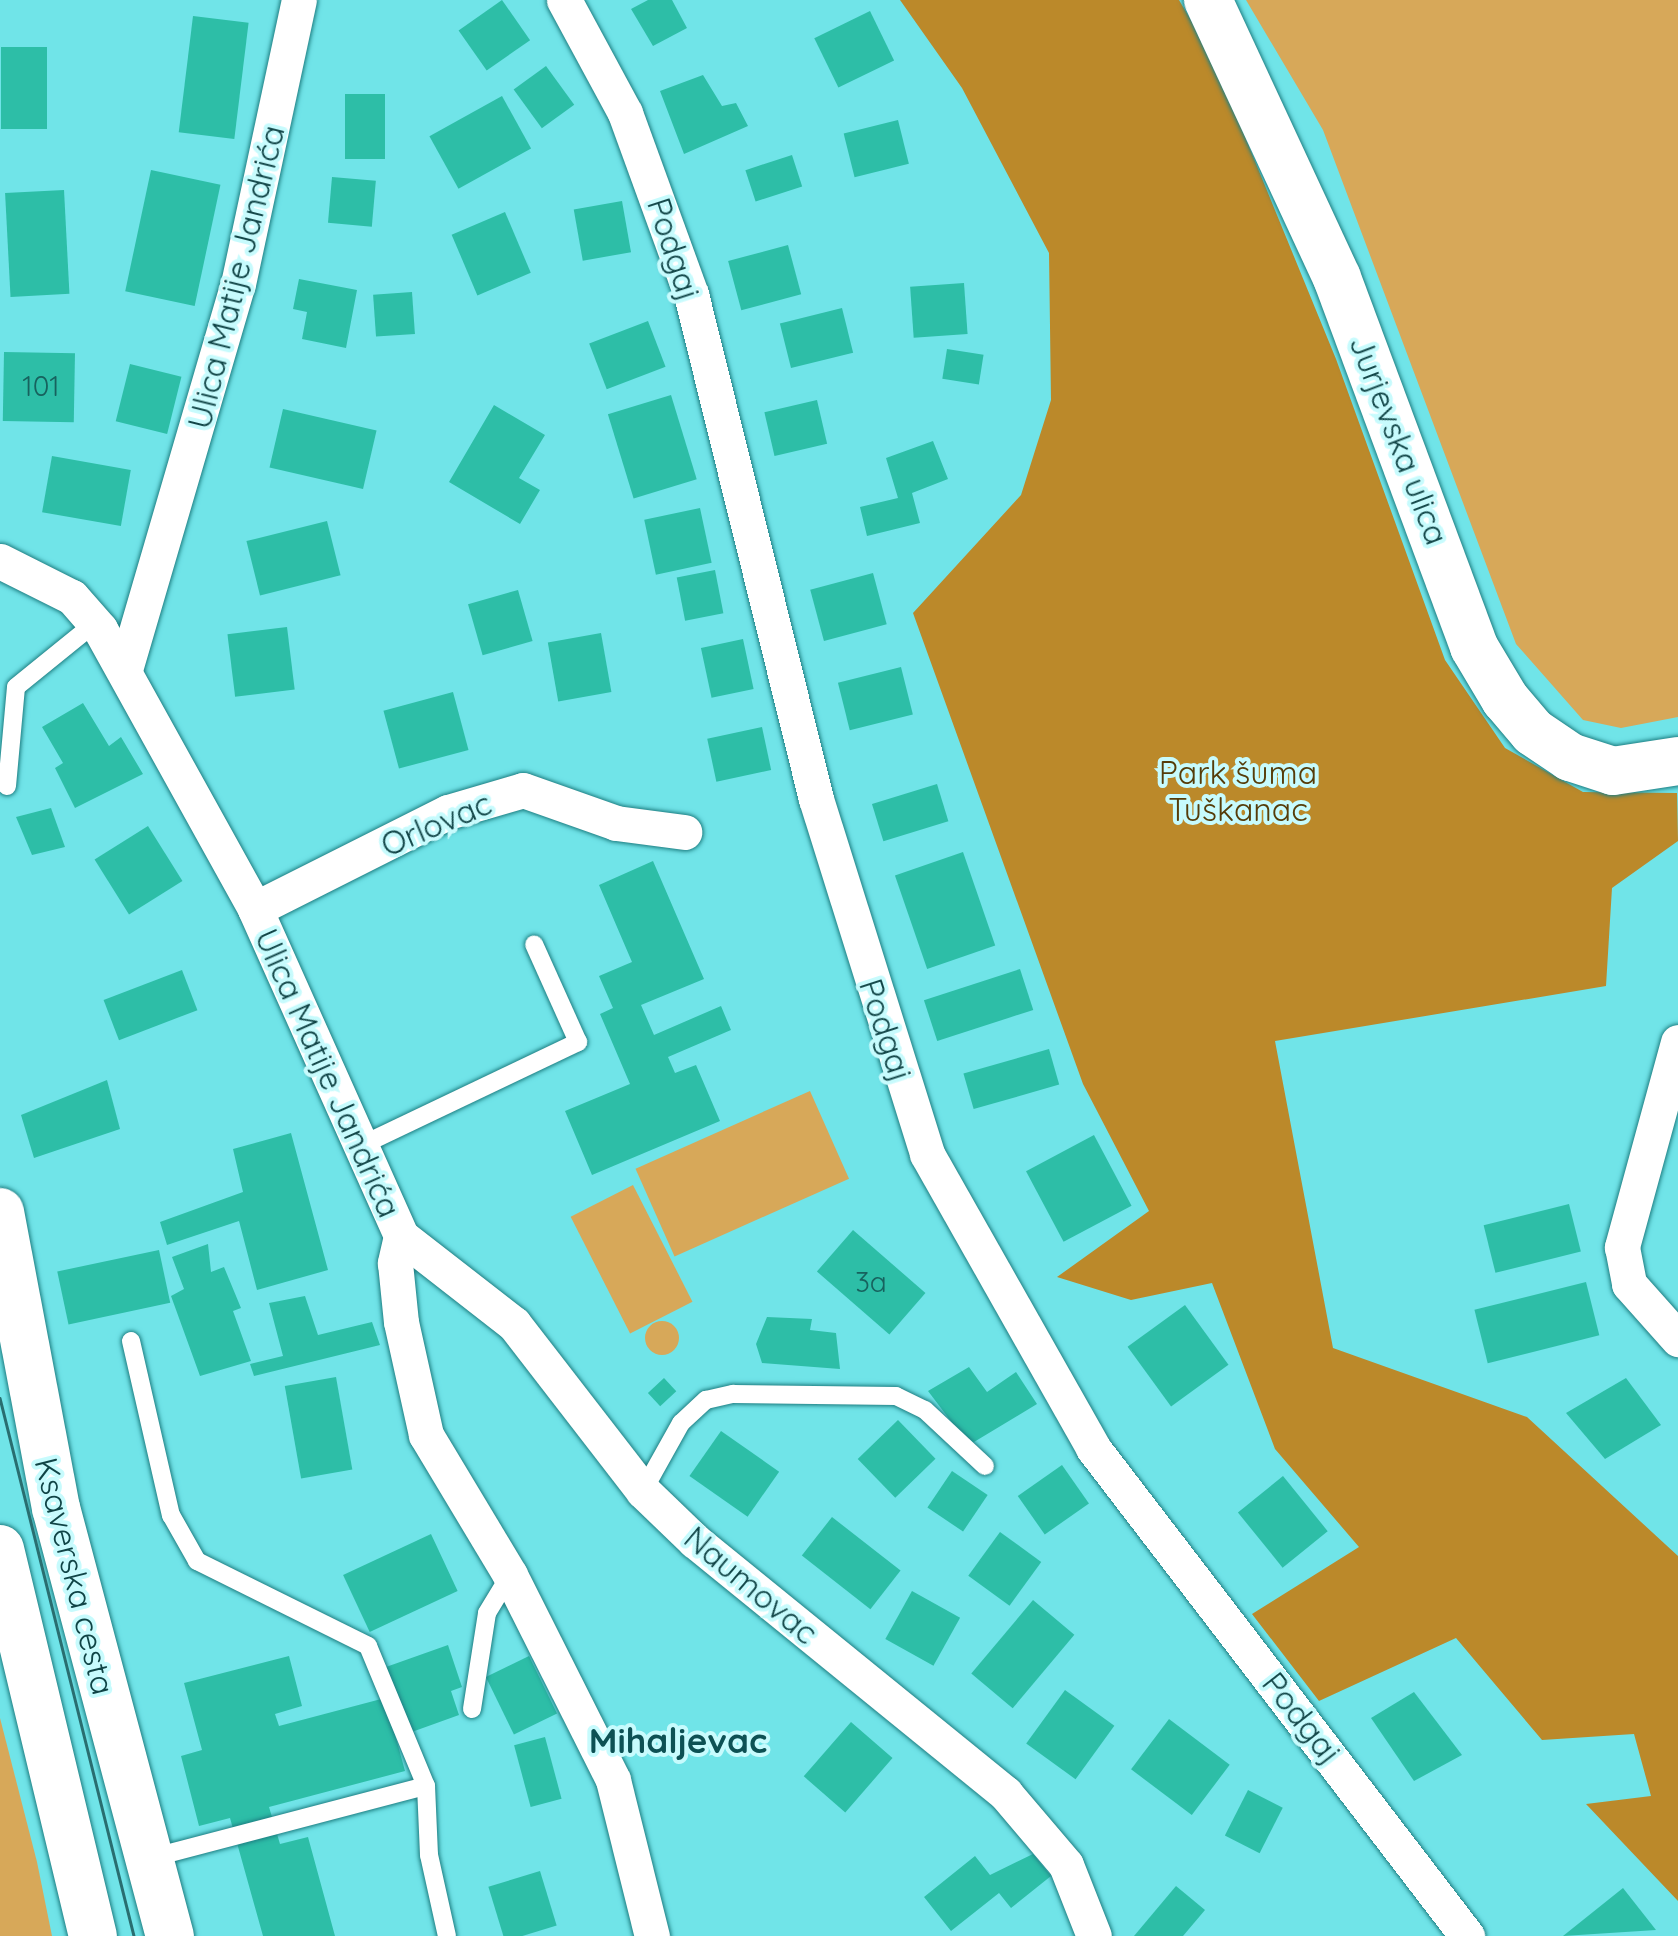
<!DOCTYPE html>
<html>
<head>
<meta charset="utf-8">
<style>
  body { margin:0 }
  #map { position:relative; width:1678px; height:1936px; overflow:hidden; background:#70e4e8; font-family:Quicksand,sans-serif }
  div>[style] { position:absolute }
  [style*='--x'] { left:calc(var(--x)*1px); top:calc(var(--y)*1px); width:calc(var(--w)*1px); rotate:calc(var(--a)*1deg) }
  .green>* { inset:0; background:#d7a859; transform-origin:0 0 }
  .round { border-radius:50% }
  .forest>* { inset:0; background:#bb892a }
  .building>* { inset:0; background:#2dbea7; transform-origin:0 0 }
  .roads { filter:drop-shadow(0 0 2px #1e7e82) drop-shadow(0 0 2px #1e7e82) }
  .lane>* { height:18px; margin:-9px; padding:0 9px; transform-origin:9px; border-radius:9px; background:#fff }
  .street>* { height:35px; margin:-17.5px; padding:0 17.5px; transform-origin:17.5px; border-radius:17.5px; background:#fff }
  .secondary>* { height:48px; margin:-24px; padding:0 24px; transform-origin:24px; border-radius:24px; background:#fff }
  .tram>* { height:2.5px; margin:-1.25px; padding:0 1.25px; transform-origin:1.25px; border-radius:1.25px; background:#296e70 }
  span { translate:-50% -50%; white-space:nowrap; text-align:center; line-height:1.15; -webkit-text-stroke:8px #c7fbfd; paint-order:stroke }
  .number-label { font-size:28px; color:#17625e }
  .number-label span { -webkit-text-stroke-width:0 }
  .street-label { font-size:32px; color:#104446 }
  .park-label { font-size:32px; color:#563c09 }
  .neighbourhood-label { font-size:35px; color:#0d5154; font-weight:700 }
</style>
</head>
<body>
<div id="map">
  <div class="green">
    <i style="clip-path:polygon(1246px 0,1678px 0,1678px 717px,1621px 728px,1583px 720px,1516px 644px,1323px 130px)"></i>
    <i style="left:810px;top:1091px;width:96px;height:191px;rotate:66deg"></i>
    <i style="left:633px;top:1185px;width:131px;height:70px;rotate:63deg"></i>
    <i class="round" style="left:645px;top:1321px;width:34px;height:34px"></i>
    <i style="clip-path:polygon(0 1718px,37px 1862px,52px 1936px,0 1936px)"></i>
  </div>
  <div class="forest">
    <i style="clip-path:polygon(900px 0,1179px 0,1211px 54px,1336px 359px,1445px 660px,1505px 748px,1583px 792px,1677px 793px,1678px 841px,1612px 888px,1606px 986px,1275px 1041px,1333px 1348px,1527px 1417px,1678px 1556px,1678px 1901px,1586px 1804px,1651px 1796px,1634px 1734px,1542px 1740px,1456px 1638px,1319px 1701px,1252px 1614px,1359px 1547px,1275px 1449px,1212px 1283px,1131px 1300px,1057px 1277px,1149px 1211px,1083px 1084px,913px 613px,1021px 495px,1051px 400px,1049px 253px,962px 88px)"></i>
  </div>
  <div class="building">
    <i style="left:502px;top:0;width:49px;height:53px;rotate:55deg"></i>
    <i style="clip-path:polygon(648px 0,672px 0,687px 28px,653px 46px,631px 9px)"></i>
    <i style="left:870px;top:11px;width:55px;height:62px;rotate:64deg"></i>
    <i style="left:193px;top:16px;width:56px;height:117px;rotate:7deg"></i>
    <i style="left:47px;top:47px;width:82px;height:46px;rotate:90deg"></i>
    <i style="left:546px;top:66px;width:48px;height:40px;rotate:54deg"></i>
    <i style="clip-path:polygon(703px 75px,722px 106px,736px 103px,748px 126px,684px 154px,660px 91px)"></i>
    <i style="left:345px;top:94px;width:40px;height:65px"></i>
    <i style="left:502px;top:96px;width:60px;height:83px;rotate:61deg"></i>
    <i style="left:898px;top:120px;width:45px;height:56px;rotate:76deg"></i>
    <i style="left:792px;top:155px;width:33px;height:49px;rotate:72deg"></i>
    <i style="left:151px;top:170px;width:71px;height:124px;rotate:12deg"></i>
    <i style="left:332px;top:177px;width:44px;height:46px;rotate:5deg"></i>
    <i style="left:64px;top:190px;width:104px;height:59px;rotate:87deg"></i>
    <i style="left:622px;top:201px;width:52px;height:49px;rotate:80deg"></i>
    <i style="left:505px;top:212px;width:66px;height:58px;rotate:67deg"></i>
    <i style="left:788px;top:245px;width:51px;height:62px;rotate:75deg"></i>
    <i style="clip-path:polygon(299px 279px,357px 290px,346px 348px,302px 339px,307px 312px,293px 309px)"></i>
    <i style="left:964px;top:283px;width:51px;height:54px;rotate:86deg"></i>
    <i style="left:412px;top:292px;width:42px;height:39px;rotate:86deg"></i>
    <i style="left:842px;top:308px;width:46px;height:64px;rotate:76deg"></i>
    <i style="left:648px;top:321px;width:49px;height:63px;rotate:69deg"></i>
    <i style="left:947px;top:349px;width:37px;height:30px;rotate:9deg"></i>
    <i style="left:4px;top:352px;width:71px;height:69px;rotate:1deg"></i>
    <i style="left:130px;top:364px;width:53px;height:59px;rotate:14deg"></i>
    <i style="left:671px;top:395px;width:88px;height:66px;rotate:73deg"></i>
    <i style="left:817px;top:400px;width:45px;height:54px;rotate:77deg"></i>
    <i style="clip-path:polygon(494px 405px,545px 435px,519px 478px,540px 490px,520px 524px,449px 482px)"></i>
    <i style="left:283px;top:409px;width:96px;height:60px;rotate:13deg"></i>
    <i style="clip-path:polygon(933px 441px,948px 479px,912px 493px,920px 523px,867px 536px,860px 507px,898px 498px,886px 458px)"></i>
    <i style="left:52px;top:456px;width:80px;height:57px;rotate:10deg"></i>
    <i style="left:700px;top:508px;width:56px;height:57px;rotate:78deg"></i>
    <i style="left:327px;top:521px;width:56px;height:83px;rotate:76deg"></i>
    <i style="left:715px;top:570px;width:44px;height:39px;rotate:79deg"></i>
    <i style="left:873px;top:573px;width:53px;height:65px;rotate:75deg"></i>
    <i style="left:518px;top:590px;width:53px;height:52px;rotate:74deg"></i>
    <i style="left:287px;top:627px;width:63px;height:60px;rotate:83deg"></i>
    <i style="left:601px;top:633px;width:60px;height:54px;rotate:80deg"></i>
    <i style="left:743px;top:639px;width:51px;height:43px;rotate:78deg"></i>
    <i style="left:901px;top:667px;width:49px;height:65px;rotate:76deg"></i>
    <i style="left:453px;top:692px;width:60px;height:72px;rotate:75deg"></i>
    <i style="clip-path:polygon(83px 703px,109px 746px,121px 737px,143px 774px,75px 808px,55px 768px,63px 763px,42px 727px)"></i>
    <i style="left:762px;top:727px;width:44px;height:56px;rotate:78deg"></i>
    <i style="left:937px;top:784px;width:39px;height:68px;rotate:73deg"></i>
    <i style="clip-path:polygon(51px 808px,65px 847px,32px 855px,16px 817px)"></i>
    <i style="left:148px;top:826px;width:65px;height:63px;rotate:58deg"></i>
    <i style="left:963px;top:852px;width:99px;height:72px;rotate:71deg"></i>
    <i style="clip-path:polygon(653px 861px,704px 979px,641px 1005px,654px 1035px,721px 1006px,731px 1030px,668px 1057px,675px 1073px,696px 1065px,720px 1121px,592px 1175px,565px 1111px,630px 1084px,600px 1014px,613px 1008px,599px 976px,632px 962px,599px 885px)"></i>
    <i style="left:1020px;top:969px;width:43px;height:101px;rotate:72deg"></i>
    <i style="left:182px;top:970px;width:43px;height:84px;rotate:69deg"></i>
    <i style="left:1049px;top:1049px;width:37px;height:89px;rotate:74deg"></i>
    <i style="clip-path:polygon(107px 1080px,120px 1129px,34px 1158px,21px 1115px)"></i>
    <i style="clip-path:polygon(291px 1133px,328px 1270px,257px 1290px,239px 1221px,167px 1245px,160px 1222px,243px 1192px,233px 1149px)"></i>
    <i style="left:1094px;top:1135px;width:80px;height:77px;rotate:62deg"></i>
    <i style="left:1569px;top:1204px;width:49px;height:88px;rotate:76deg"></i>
    <i style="left:853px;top:1230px;width:96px;height:55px;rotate:41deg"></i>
    <i style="clip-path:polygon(208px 1244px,211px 1272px,224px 1267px,241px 1308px,233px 1311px,251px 1361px,200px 1376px,171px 1296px,184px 1289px,172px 1257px)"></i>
    <i style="left:159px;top:1250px;width:54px;height:104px;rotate:78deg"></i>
    <i style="left:1586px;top:1282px;width:55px;height:115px;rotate:76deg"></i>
    <i style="clip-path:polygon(305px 1296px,318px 1335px,372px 1322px,380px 1345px,254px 1376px,250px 1364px,283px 1356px,269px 1303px)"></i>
    <i style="left:1185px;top:1305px;width:74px;height:71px;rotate:54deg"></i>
    <i style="clip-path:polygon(767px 1317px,812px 1319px,810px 1330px,836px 1333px,840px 1369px,762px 1363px,756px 1344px)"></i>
    <i style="clip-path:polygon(969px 1367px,987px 1392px,1016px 1372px,1037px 1404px,969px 1445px,928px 1391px)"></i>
    <i style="left:336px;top:1377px;width:94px;height:52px;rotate:80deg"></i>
    <i style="left:664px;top:1378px;width:18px;height:22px;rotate:47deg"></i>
    <i style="clip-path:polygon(1626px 1378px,1661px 1425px,1605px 1459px,1566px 1413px)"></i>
    <i style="left:898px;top:1420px;width:54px;height:56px;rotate:46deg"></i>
    <i style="left:721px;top:1431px;width:71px;height:55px;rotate:35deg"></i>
    <i style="left:1062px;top:1465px;width:47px;height:54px;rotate:55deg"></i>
    <i style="left:952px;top:1471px;width:43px;height:44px;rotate:34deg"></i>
    <i style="left:1283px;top:1476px;width:71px;height:58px;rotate:51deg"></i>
    <i style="left:832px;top:1517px;width:87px;height:49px;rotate:38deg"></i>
    <i style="left:1000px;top:1532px;width:51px;height:54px;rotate:36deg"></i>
    <i style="left:431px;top:1534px;width:63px;height:97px;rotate:65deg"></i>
    <i style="left:912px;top:1591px;width:55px;height:55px;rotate:29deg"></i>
    <i style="left:1033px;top:1600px;width:54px;height:96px;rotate:40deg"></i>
    <i style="clip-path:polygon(448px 1645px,462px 1687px,451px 1691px,459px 1715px,409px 1733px,386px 1667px)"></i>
    <i style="clip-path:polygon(289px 1656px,302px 1706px,275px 1714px,279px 1726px,385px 1698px,405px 1771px,269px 1807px,280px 1844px,308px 1837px,335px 1936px,263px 1936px,230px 1818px,199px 1826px,181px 1756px,202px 1750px,184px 1683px)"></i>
    <i style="left:529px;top:1656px;width:64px;height:48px;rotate:64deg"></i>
    <i style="left:1065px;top:1690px;width:61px;height:66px;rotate:36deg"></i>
    <i style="clip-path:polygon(1414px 1692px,1462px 1755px,1414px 1781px,1371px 1718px)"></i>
    <i style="left:1169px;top:1719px;width:76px;height:63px;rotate:37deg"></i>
    <i style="left:851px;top:1722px;width:55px;height:72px;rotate:41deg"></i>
    <i style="left:545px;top:1737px;width:64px;height:32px;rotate:75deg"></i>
    <i style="left:1248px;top:1790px;width:39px;height:51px;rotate:27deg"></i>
    <i style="clip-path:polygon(1033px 1854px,1051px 1876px,1011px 1908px,999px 1893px,951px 1931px,924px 1897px,975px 1856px,990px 1875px)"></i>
    <i style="left:540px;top:1871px;width:57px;height:54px;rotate:73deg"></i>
    <i style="clip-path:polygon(1176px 1886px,1205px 1910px,1183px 1936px,1134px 1936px)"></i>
    <i style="clip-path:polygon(1623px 1888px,1656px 1930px,1563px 1936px)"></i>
  </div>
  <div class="roads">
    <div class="lane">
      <i style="--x:7;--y:786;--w:99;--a:-84.8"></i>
      <i style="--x:16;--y:687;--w:102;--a:-39"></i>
      <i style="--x:358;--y:1147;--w:244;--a:-25.5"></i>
      <i style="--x:578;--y:1042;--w:107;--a:-114.2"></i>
      <i style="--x:131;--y:1341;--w:179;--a:77.1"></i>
      <i style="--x:171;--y:1515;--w:53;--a:60.5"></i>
      <i style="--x:197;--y:1561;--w:191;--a:26.4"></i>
      <i style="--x:368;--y:1646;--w:152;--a:67.5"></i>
      <i style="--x:426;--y:1786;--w:69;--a:87.5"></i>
      <i style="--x:429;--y:1855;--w:83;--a:77.5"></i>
      <i style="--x:643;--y:1491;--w:78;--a:-60.8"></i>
      <i style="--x:681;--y:1423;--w:34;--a:-43"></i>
      <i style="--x:706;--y:1400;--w:28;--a:-13"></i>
      <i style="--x:733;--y:1394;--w:163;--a:0.7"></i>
      <i style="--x:896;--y:1396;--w:32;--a:26"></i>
      <i style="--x:925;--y:1410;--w:82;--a:43"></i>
      <i style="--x:472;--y:1709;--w:97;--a:-81.1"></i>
      <i style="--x:487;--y:1613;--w:44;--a:-58.8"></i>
      <i style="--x:151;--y:1858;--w:284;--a:-14.7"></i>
    </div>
    <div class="street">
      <i style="--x:564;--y:0;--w:128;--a:61.6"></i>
      <i style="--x:625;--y:113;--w:193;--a:70"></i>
      <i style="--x:691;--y:294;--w:520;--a:76.1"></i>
      <i style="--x:816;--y:799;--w:372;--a:72.6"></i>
      <i style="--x:927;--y:1154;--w:338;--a:60.5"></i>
      <i style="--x:1093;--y:1448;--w:615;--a:52.53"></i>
      <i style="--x:0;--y:561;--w:80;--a:26.6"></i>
      <i style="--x:72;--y:597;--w:43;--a:48.8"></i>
      <i style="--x:100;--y:629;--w:320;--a:61"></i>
      <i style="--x:255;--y:909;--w:358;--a:65.9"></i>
      <i style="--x:401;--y:1236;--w:28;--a:103"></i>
      <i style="--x:395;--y:1263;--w:59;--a:84.2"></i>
      <i style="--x:401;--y:1322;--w:116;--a:77.5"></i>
      <i style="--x:426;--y:1435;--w:163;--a:59"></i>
      <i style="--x:510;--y:1575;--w:229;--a:63.3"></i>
      <i style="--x:613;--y:1780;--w:161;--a:76"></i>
      <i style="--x:126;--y:666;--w:398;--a:-73.7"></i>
      <i style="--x:238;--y:284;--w:290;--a:-77.9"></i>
      <i style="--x:255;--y:909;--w:216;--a:-26.7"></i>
      <i style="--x:448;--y:812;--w:78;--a:-16.3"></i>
      <i style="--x:523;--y:790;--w:99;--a:19.5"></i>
      <i style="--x:616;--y:823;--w:69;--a:7.5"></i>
      <i style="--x:1678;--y:1042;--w:213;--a:105.3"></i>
      <i style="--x:1622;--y:1247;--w:38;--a:79"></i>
      <i style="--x:1629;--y:1284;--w:74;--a:48.3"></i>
      <i style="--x:401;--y:1236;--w:143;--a:37.9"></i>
      <i style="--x:514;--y:1324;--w:211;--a:52.3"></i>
      <i style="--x:643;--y:1491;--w:72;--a:43.9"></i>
      <i style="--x:695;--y:1541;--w:400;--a:39.1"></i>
      <i style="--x:1005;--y:1793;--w:94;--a:49.7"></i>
      <i style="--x:1066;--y:1865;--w:76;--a:68.5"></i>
    </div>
    <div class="secondary">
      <i style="--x:1208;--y:0;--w:306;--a:65.1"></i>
      <i style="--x:1337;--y:278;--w:394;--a:69.6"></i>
      <i style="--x:1474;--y:647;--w:61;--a:59.2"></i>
      <i style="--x:1505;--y:699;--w:43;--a:49.7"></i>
      <i style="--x:1533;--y:732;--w:45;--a:34"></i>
      <i style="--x:1570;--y:757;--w:45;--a:18"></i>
      <i style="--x:1613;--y:771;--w:66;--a:-8.7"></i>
      <i style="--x:0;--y:1212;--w:301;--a:79.3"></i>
      <i style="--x:56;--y:1508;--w:443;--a:75.1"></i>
      <i style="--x:0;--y:1549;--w:398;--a:76.5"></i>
    </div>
  </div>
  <div class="tram">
    <i style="--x:0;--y:1398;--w:554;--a:76.01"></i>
  </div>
  <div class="number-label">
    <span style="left:41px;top:386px">101</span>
    <span style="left:871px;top:1282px">3a</span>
  </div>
  <div class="street-label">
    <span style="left:674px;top:249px;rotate:72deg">Podgaj</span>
    <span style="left:236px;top:277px;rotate:-76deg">Ulica Matije Jandrića</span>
    <span style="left:1399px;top:440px;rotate:69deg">Jurjevska ulica</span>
    <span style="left:436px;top:824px;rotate:-23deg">Orlovac</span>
    <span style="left:886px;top:1030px;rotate:72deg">Podgaj</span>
    <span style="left:328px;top:1073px;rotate:66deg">Ulica Matije Jandrića</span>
    <span style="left:75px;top:1576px;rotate:76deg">Ksaverska cesta</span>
    <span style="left:751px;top:1585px;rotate:40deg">Naumovac</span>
    <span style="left:1302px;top:1718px;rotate:52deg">Podgaj</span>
  </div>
  <div class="park-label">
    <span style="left:1238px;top:791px">Park šuma<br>Tuškanac</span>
  </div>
  <div class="neighbourhood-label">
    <span style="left:678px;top:1740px">Mihaljevac</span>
  </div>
</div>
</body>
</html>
